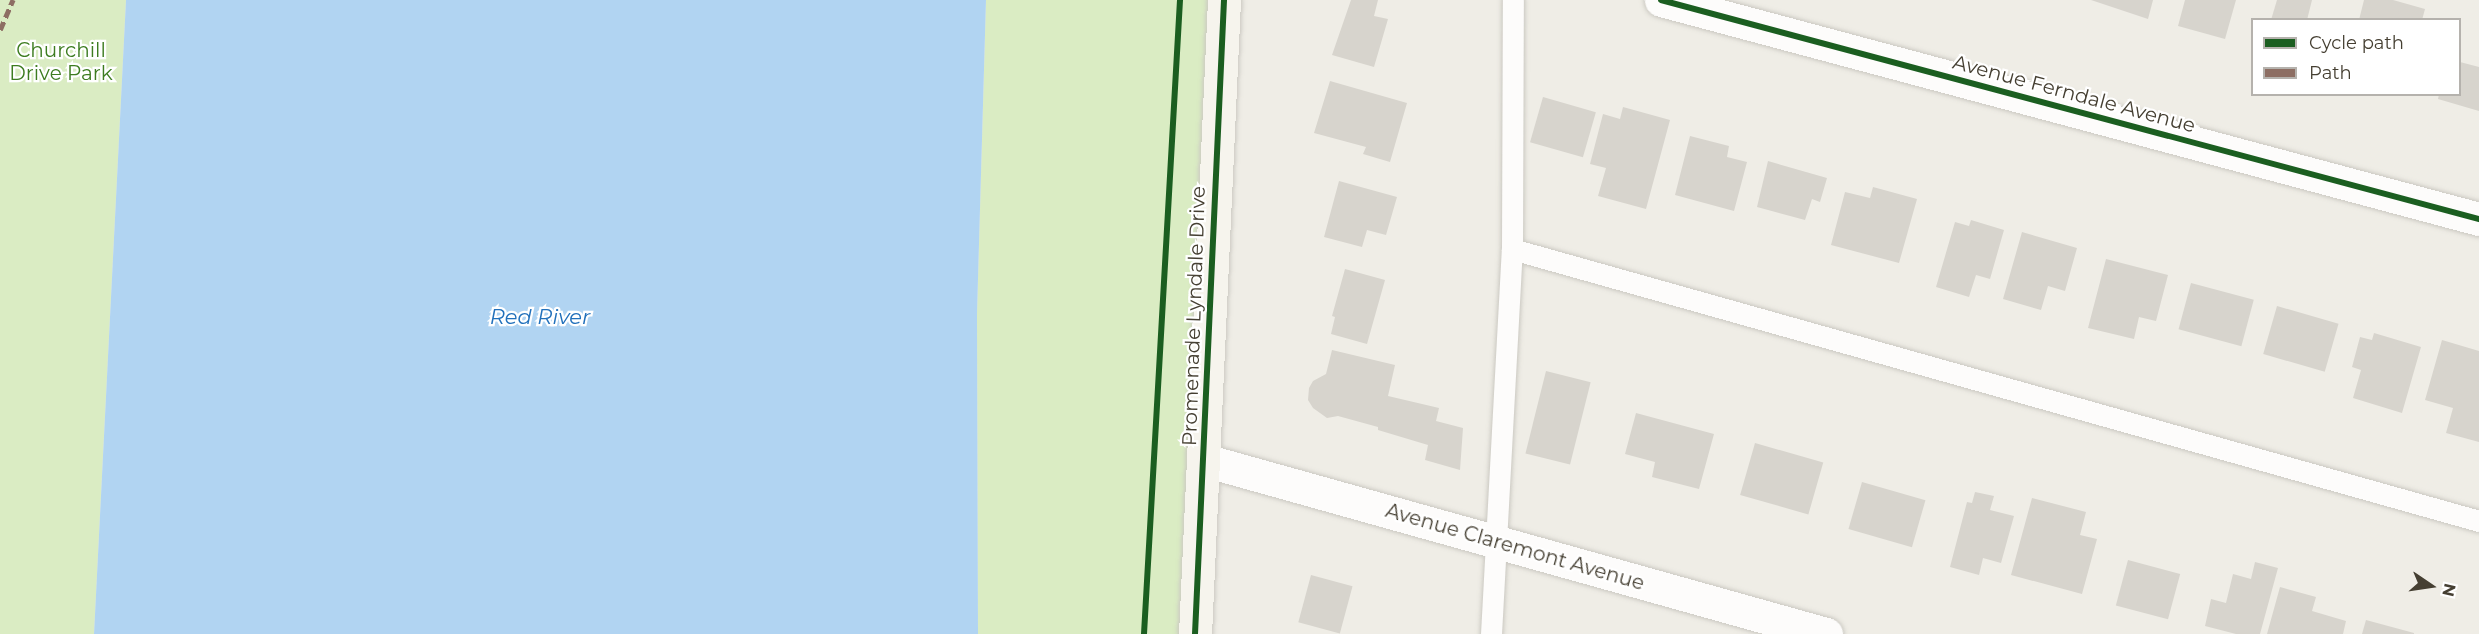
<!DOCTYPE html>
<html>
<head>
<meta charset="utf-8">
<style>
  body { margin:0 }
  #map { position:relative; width:2479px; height:634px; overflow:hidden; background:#efede6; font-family:Montserrat,sans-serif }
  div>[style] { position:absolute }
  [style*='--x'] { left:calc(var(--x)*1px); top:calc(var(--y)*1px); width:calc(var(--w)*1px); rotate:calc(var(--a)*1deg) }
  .green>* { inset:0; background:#daecc3 }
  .water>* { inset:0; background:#b1d4f2 }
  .building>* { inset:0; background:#d7d4cd; transform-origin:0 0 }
  .roads { filter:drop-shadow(0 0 2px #cbc9c2) drop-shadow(0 0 2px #cbc9c2) }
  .lane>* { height:21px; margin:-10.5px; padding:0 10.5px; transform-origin:10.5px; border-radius:10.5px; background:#fdfcfb }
  .street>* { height:33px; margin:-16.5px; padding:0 16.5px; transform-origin:16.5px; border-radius:16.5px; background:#fdfcfb }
  .secondary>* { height:33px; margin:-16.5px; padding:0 16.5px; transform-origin:16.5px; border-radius:16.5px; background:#f6f4ed }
  .quiet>* { height:4.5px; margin-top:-2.25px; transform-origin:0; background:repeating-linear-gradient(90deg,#8d6e63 0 9px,transparent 0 13.5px) }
  .cycleway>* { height:6px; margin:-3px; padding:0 3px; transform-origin:3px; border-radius:3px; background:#1b5e20 }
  span { translate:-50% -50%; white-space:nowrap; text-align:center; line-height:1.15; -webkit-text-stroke:4.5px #fff; paint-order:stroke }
  .park-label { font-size:20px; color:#3d7c20 }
  .street-label { font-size:20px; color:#453f32 }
  .water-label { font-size:21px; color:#2170bb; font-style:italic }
  .legend { position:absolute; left:2251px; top:18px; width:210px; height:78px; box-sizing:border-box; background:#fff; border:2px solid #b5b2ad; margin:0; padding:8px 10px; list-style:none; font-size:18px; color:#453f32 }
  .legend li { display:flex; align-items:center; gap:12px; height:30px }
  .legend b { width:30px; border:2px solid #b5b2ad }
  .north { position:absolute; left:2401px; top:556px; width:60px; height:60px; -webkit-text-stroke:4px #fff; paint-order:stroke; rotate:103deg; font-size:16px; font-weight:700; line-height:24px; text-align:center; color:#453f32 }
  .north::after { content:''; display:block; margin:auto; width:21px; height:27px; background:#453f32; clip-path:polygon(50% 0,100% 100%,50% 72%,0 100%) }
</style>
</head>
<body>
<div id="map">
  <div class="green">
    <i style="clip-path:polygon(0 0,126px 0,94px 634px,0 634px)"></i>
    <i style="clip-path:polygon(986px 0,1224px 0,1195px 634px,978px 634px,977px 314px)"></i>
  </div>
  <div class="water">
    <i style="clip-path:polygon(126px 0,986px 0,977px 314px,978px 634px,94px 634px)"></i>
  </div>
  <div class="building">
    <i style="clip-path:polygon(1351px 0,1378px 0,1374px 16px,1388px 19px,1374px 67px,1332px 55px)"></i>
    <i style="clip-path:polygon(2091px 0,2153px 0,2148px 19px)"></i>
    <i style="clip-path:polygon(2185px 0,2236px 0,2225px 39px,2178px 26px)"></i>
    <i style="clip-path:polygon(2277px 0,2312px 0,2307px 20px,2271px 20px)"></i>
    <i style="clip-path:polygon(2364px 0,2393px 0,2425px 9px,2422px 20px,2359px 20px)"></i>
    <i style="clip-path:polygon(2460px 62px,2479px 67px,2479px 111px,2438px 99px,2439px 94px,2460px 94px)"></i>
    <i style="clip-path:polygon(1330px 81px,1407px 103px,1390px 162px,1363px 154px,1366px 147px,1314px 133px)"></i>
    <i style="left:1543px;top:97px;width:55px;height:47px;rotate:16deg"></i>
    <i style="clip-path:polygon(1623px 107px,1670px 120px,1646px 209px,1598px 196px,1606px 168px,1590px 164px,1603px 114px,1620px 119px)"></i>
    <i style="clip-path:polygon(1690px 136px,1729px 146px,1727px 157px,1747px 162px,1734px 211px,1675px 195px)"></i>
    <i style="clip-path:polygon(1768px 161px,1827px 178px,1820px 202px,1812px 199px,1805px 220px,1757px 207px)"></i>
    <i style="clip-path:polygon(1339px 181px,1397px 197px,1386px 235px,1367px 230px,1362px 247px,1324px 237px)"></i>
    <i style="clip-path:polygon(1873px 187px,1917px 199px,1899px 263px,1831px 245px,1845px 192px,1870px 198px)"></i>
    <i style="clip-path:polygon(1971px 220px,2004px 230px,1990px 279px,1976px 275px,1969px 297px,1936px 287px,1955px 222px,1969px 226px)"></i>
    <i style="clip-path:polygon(2022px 232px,2077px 248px,2065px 291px,2048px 286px,2041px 310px,2003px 299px)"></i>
    <i style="clip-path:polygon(2106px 259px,2168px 275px,2156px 321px,2139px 317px,2134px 339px,2088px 328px)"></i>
    <i style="clip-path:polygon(1345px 269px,1385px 280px,1367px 344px,1331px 334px,1335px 317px,1332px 316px)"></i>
    <i style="left:2191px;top:283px;width:65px;height:48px;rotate:15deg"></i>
    <i style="left:2277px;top:306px;width:64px;height:50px;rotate:16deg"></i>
    <i style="clip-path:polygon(2374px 333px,2421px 347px,2402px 413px,2353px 398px,2361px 370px,2352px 367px,2360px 337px,2372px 340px)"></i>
    <i style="clip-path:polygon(2442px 340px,2479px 351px,2479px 442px,2446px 433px,2453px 408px,2425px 400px)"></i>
    <i style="clip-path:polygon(1332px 350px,1395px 365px,1388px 396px,1439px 408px,1436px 421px,1463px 428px,1460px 470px,1425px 460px,1428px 445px,1378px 430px,1378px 427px,1338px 416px,1327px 418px,1313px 408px,1308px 400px,1309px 388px,1313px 381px,1326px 374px)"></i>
    <i style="left:1546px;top:371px;width:46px;height:85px;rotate:14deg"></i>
    <i style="clip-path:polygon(1636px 413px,1714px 434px,1699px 489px,1652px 477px,1655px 462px,1625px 454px)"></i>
    <i style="left:1755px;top:443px;width:71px;height:54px;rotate:16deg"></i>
    <i style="left:1862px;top:482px;width:66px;height:49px;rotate:16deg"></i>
    <i style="clip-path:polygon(1975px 492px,1994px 496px,1990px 510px,2014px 516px,2001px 563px,1983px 558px,1979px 575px,1950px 567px,1967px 502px,1972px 503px)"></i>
    <i style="clip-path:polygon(2032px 498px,2086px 512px,2080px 535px,2097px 539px,2082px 594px,2011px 575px)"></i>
    <i style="left:2128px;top:560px;width:54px;height:47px;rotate:15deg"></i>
    <i style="clip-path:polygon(2255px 562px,2278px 568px,2260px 634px,2236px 634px,2205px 626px,2211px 599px,2226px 603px,2233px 574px,2251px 579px)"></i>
    <i style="left:1311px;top:575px;width:43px;height:49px;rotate:15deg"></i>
    <i style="clip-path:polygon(2280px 587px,2316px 597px,2312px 611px,2346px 621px,2343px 634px,2267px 634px)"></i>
    <i style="clip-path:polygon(2366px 620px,2414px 633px,2414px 634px,2362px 634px)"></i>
  </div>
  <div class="roads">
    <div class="lane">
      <i style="--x:1512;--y:249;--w:1005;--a:15.71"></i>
      <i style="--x:1491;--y:634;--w:386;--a:-86.9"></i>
      <i style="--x:1512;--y:249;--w:249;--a:-89.8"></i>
    </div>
    <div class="street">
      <i style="--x:1661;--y:0;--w:847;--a:14.99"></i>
      <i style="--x:1204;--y:460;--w:646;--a:15.63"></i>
    </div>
    <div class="secondary">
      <i style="--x:1195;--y:634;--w:635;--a:-87.38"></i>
    </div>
  </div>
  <div class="quiet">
    <i style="--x:0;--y:30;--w:33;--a:-67"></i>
  </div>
  <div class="cycleway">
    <i style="--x:1661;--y:0;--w:847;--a:14.99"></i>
    <i style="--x:1144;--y:634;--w:635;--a:-86.75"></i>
    <i style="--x:1195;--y:634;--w:635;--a:-87.38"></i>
  </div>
  <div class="park-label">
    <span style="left:61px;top:62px">Churchill<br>Drive Park</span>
  </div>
  <div class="street-label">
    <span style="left:2074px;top:94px;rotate:15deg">Avenue Ferndale Avenue</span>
    <span style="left:1194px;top:316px;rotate:-88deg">Promenade Lyndale Drive</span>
    <span style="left:1515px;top:547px;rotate:16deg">Avenue Claremont Avenue</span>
  </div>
  <div class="water-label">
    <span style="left:540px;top:317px">Red River</span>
  </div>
  <ul class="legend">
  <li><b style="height:8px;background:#1b5e20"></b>Cycle path</li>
  <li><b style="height:8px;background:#8d6e63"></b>Path</li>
  </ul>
  <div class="north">N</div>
</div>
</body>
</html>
